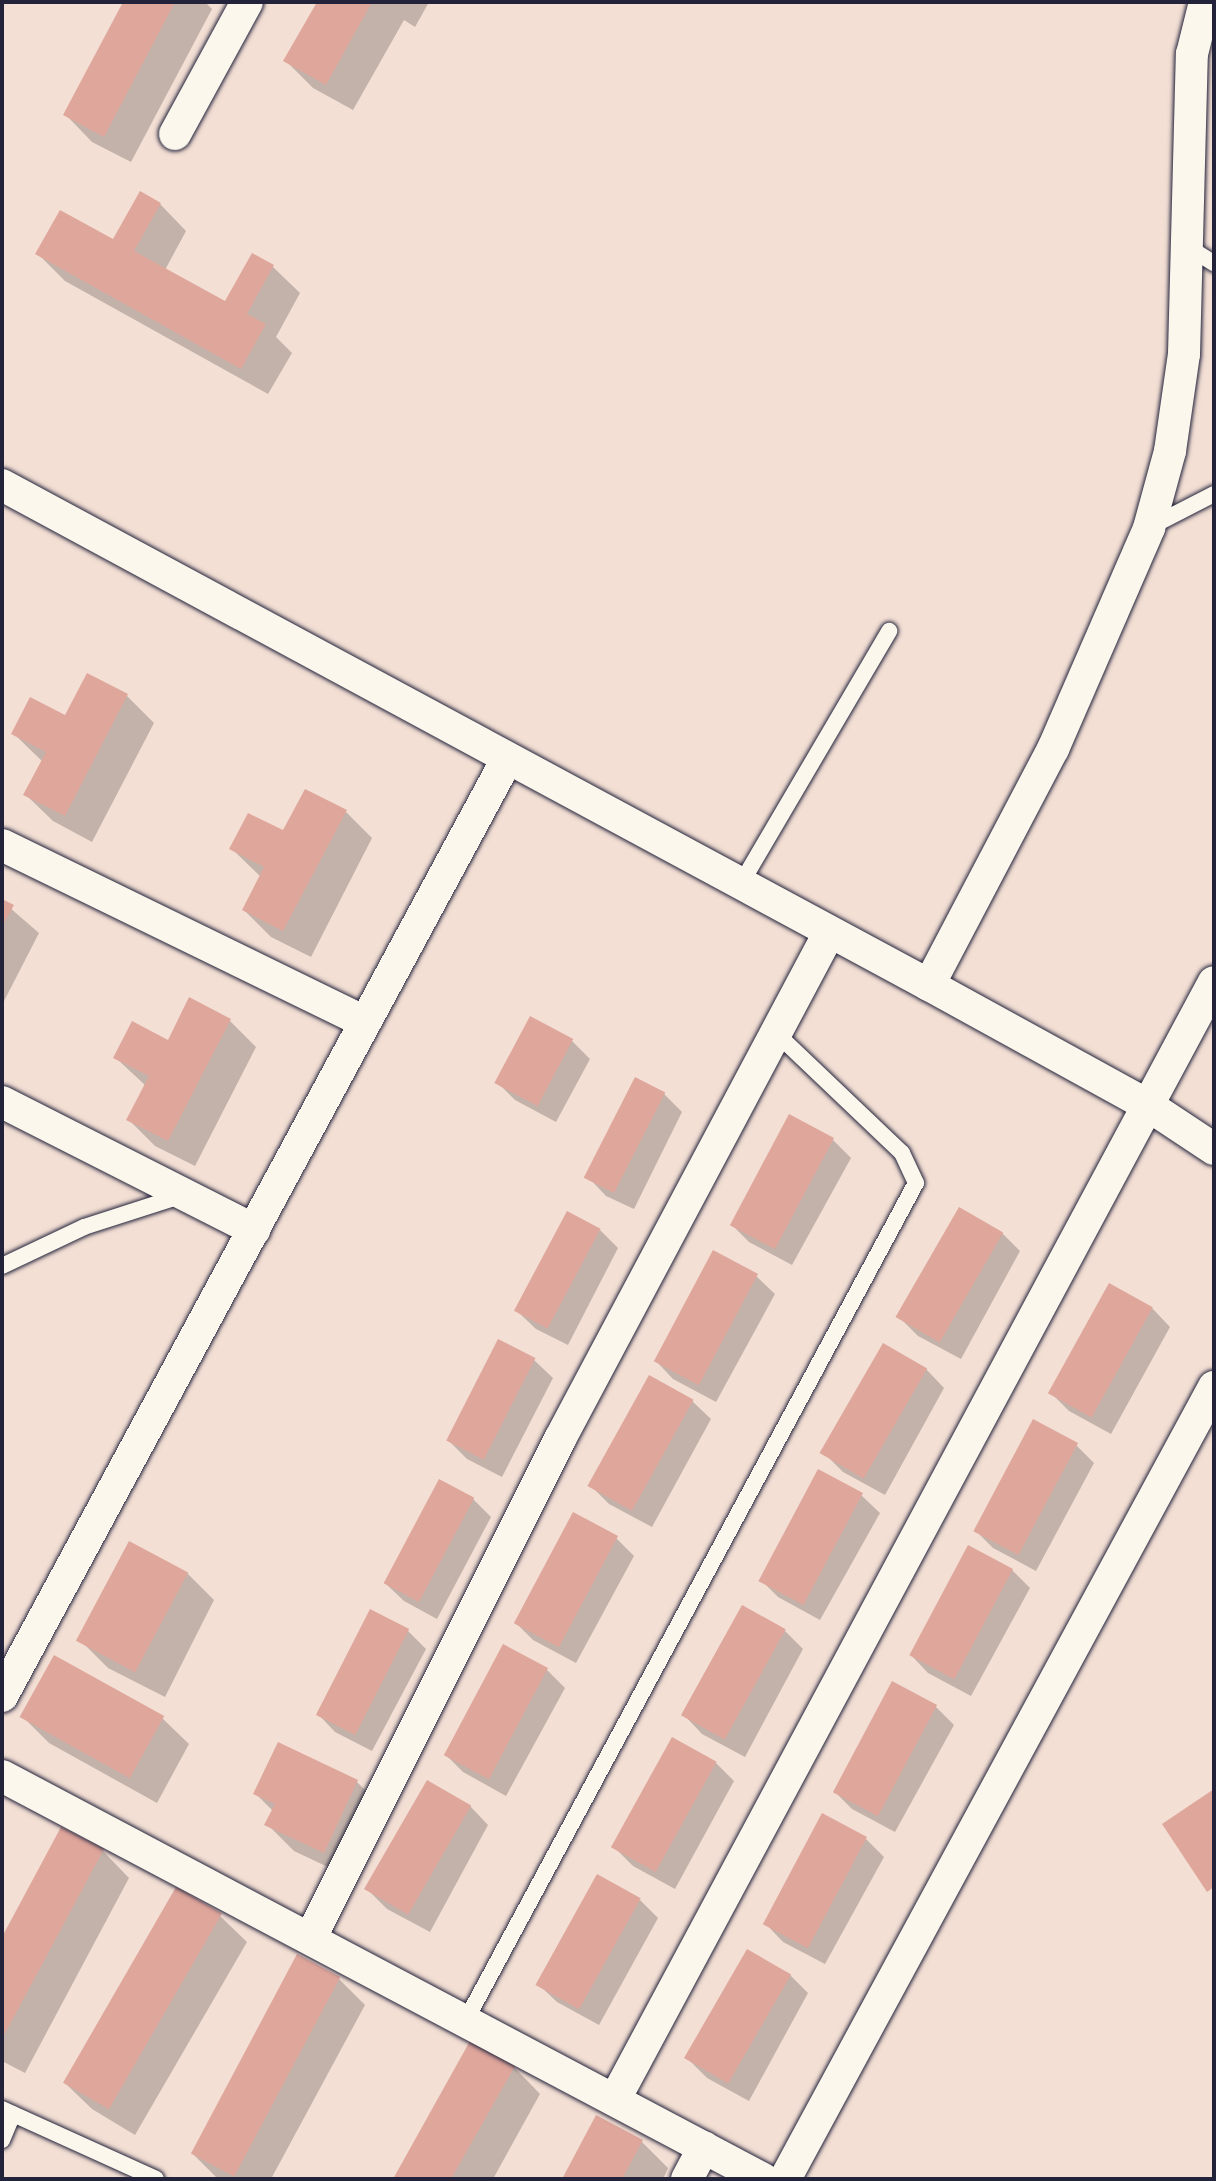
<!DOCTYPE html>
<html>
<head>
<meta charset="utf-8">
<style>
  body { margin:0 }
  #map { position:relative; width:1216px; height:2181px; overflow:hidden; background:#f3dfd4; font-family:"Patrick Hand",sans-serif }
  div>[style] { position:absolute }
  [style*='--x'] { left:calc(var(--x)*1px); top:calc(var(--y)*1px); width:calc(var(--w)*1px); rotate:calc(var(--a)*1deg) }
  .shadow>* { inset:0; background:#0003 }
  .building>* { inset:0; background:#dfa69c; transform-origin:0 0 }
  .roads { filter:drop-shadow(0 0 2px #22223b) drop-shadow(0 0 2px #22223b) }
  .service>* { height:16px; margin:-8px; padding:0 8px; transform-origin:8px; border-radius:8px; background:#fbf7ec }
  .minor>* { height:32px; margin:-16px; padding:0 16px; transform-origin:16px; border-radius:16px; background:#fbf7ec }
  span { translate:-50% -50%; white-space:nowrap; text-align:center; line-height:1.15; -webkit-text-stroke:7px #fbf7ec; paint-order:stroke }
  .frame { position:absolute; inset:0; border:4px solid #22223b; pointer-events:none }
</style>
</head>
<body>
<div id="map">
  <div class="shadow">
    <i style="clip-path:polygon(125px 2px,205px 2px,212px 9px,131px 162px,92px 142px,66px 115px)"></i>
    <i style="clip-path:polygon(319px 2px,429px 2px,415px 27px,404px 20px,353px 110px,313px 88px,286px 61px)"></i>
    <i style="clip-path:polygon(160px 204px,186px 231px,165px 270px,226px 304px,273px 267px,300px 293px,276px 337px,292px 353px,268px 394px,65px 281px,38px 254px,114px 242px)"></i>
    <i style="clip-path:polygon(88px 675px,127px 696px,154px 723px,92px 842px,53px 821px,26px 795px,43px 762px,13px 733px,66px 718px)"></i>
    <i style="clip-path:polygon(345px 811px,372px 838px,311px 957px,271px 937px,244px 910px,261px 877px,232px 849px)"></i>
    <i style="clip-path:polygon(2px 901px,39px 933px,2px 1005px)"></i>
    <i style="clip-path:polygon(230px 1021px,256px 1047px,195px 1166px,155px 1146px,128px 1119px,146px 1086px,116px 1058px)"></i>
    <i style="clip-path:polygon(572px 1041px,590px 1059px,556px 1122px,515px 1100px,497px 1082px)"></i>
    <i style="clip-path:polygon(664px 1094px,682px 1112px,634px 1209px,606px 1196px,588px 1177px)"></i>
    <i style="clip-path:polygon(833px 1140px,851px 1158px,792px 1265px,749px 1242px,731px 1224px)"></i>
    <i style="clip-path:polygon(600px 1230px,618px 1248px,568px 1345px,536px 1329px,517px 1311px)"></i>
    <i style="clip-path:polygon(1002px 1233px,1020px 1251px,961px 1359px,918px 1336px,900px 1318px)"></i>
    <i style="clip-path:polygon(756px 1276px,775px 1294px,716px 1402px,673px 1379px,655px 1360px)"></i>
    <i style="clip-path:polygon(1152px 1308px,1170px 1327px,1111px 1434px,1069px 1411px,1051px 1393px)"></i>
    <i style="clip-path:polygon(534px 1360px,553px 1378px,502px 1477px,467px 1459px,449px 1441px)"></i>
    <i style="clip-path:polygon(926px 1369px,944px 1388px,885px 1495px,843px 1472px,825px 1454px)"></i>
    <i style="clip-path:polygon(692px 1401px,711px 1419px,652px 1527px,609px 1504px,591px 1486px)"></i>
    <i style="clip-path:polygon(1076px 1445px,1094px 1463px,1036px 1571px,993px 1548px,975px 1530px)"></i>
    <i style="clip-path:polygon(861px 1495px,880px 1513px,820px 1620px,778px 1597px,760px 1579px)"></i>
    <i style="clip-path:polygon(473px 1499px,491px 1517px,437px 1619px,404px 1601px,385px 1583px)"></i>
    <i style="clip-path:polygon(616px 1538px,634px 1556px,576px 1663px,533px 1640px,515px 1622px)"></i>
    <i style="clip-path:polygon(1012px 1570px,1030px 1588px,971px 1696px,928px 1673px,910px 1654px)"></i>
    <i style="clip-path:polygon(187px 1573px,214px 1600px,165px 1697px,108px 1668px,81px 1641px)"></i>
    <i style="clip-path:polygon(743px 1607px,785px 1631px,803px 1649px,745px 1757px,702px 1734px,684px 1715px)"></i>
    <i style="clip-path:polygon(371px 1612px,408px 1631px,426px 1649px,372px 1751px,335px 1732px,317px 1713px)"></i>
    <i style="clip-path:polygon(504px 1647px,547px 1670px,565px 1688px,506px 1796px,463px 1772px,445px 1754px)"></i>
    <i style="clip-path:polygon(893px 1683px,936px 1707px,954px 1725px,895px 1832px,852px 1809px,834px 1791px)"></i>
    <i style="clip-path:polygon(23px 1717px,162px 1718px,189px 1744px,157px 1803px,49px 1743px)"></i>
    <i style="clip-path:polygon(279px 1744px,357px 1782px,384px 1809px,351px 1878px,294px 1851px,267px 1824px,273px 1811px,255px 1793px)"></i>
    <i style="clip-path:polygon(716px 1763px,734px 1781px,675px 1889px,633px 1866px,615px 1848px)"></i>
    <i style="clip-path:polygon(428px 1783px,470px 1806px,488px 1825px,430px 1932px,387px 1909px,369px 1891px)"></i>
    <i style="clip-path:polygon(866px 1839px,884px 1857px,825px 1964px,783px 1942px,765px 1923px)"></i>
    <i style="clip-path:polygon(103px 1851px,129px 1878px,25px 2073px,2px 2061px,2px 1941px)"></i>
    <i style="clip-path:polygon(640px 1900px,658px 1918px,599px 2025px,557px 2002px,538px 1984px)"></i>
    <i style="clip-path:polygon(220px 1916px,247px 1942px,135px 2135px,92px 2109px,65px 2083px)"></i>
    <i style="clip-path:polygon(790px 1975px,808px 1993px,749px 2101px,707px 2078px,689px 2060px)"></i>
    <i style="clip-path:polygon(338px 1978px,365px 2005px,271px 2179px,218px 2179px,192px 2153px)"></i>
    <i style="clip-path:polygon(514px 2067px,540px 2094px,493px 2179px,396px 2179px)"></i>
    <i style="clip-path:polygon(642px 2142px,668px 2168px,663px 2179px,564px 2179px)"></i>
  </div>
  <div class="building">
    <i style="clip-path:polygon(123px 2px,175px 2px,104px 137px,63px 115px)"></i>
    <i style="clip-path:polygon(317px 2px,372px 2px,326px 85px,283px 61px)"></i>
    <i style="clip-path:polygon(140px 191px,161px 203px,134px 251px,225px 301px,252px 253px,274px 265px,247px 314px,266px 324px,241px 369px,35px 254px,60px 210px,113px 239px)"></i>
    <i style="clip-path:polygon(87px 673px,128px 694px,65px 816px,23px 795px,46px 752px,11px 734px,30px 697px,65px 715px)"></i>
    <i style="clip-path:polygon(305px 789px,347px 810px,283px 931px,242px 910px,264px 867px,229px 849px,248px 813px,283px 830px)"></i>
    <i style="clip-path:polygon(2px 899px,14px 905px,2px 927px)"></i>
    <i style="clip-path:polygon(189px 997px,231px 1019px,168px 1141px,126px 1120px,149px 1076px,113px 1058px,132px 1021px,168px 1040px)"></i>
    <i style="left:530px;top:1016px;width:49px;height:76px;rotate:28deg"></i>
    <i style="left:635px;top:1077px;width:34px;height:113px;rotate:27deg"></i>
    <i style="left:789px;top:1114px;width:51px;height:126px;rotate:28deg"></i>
    <i style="left:959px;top:1207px;width:51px;height:127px;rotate:30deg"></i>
    <i style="left:567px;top:1211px;width:38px;height:113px;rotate:28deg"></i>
    <i style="left:713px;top:1250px;width:51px;height:126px;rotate:28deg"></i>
    <i style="left:1109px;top:1283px;width:50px;height:126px;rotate:29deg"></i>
    <i style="left:498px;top:1339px;width:42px;height:114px;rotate:27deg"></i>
    <i style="left:883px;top:1343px;width:51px;height:127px;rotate:30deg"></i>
    <i style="left:649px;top:1375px;width:51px;height:127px;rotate:29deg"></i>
    <i style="left:1033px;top:1419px;width:51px;height:127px;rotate:28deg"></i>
    <i style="left:818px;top:1469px;width:51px;height:127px;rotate:28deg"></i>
    <i style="left:439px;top:1479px;width:40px;height:118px;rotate:28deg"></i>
    <i style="left:573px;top:1512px;width:51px;height:126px;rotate:28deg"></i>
    <i style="left:129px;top:1541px;width:67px;height:113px;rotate:28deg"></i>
    <i style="left:968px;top:1545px;width:51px;height:125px;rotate:28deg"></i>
    <i style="left:742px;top:1605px;width:50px;height:126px;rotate:29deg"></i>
    <i style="left:370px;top:1609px;width:44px;height:119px;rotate:27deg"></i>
    <i style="left:503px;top:1644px;width:51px;height:126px;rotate:28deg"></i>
    <i style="left:54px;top:1655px;width:126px;height:71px;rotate:29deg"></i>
    <i style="left:892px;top:1681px;width:51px;height:126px;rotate:28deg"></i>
    <i style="left:672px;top:1737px;width:51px;height:126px;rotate:29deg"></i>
    <i style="clip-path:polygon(278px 1742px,358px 1780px,324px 1853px,264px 1825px,275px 1804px,253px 1794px)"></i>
    <i style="left:427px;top:1780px;width:51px;height:126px;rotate:30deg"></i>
    <i style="clip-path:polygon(1214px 1789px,1214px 1887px,1207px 1892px,1162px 1824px)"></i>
    <i style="left:822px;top:1813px;width:51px;height:126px;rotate:28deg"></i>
    <i style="clip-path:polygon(61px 1827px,104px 1849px,2px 2039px,2px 1937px)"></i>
    <i style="left:597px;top:1874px;width:50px;height:127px;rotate:29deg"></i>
    <i style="left:176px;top:1887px;width:53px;height:226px;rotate:30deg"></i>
    <i style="left:747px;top:1949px;width:51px;height:126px;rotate:30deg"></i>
    <i style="left:297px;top:1954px;width:49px;height:226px;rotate:28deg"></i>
    <i style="clip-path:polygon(470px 2041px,515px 2066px,451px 2179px,393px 2179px)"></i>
    <i style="clip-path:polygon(596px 2115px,643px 2140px,622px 2179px,562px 2179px)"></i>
  </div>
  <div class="roads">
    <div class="service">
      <i style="--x:1188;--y:247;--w:31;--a:32"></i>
      <i style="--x:1150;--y:527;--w:72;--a:-27.3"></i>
      <i style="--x:739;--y:887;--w:297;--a:-59.6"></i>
      <i style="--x:2;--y:1266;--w:91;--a:-25.4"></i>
      <i style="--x:84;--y:1227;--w:104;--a:-17.9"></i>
      <i style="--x:466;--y:2020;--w:950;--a:-61.74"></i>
      <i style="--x:916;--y:1183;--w:33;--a:-115"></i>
      <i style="--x:902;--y:1153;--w:174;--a:-136.4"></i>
      <i style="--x:2;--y:2109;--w:169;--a:24.4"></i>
      <i style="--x:2;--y:2140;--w:28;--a:-67"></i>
    </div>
    <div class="minor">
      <i style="--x:175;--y:134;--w:150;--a:-61.4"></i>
      <i style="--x:2;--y:485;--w:1053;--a:28.34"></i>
      <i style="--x:929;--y:985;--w:251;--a:28.8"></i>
      <i style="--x:1149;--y:1106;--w:78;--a:33.5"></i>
      <i style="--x:2;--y:845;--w:404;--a:26"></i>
      <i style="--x:929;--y:985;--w:267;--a:-62.3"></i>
      <i style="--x:1053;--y:749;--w:241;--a:-66.5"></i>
      <i style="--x:1149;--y:528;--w:80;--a:-74.7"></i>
      <i style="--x:1170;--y:451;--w:98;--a:-81.8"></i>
      <i style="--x:1184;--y:354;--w:300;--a:-88.5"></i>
      <i style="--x:1192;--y:54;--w:54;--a:-76"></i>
      <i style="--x:2;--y:1102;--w:283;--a:26.9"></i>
      <i style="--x:2;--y:1696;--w:1062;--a:-61.67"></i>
      <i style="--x:2;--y:1776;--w:861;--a:27.9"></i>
      <i style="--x:311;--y:1937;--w:557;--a:-63.43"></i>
      <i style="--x:560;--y:1439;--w:571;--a:-62"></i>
      <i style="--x:615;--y:2099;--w:1267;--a:-61.8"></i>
      <i style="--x:687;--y:2179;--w:36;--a:-62"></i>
      <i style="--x:785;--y:2179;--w:901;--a:-61.56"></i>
    </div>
  </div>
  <div class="frame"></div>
</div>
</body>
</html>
